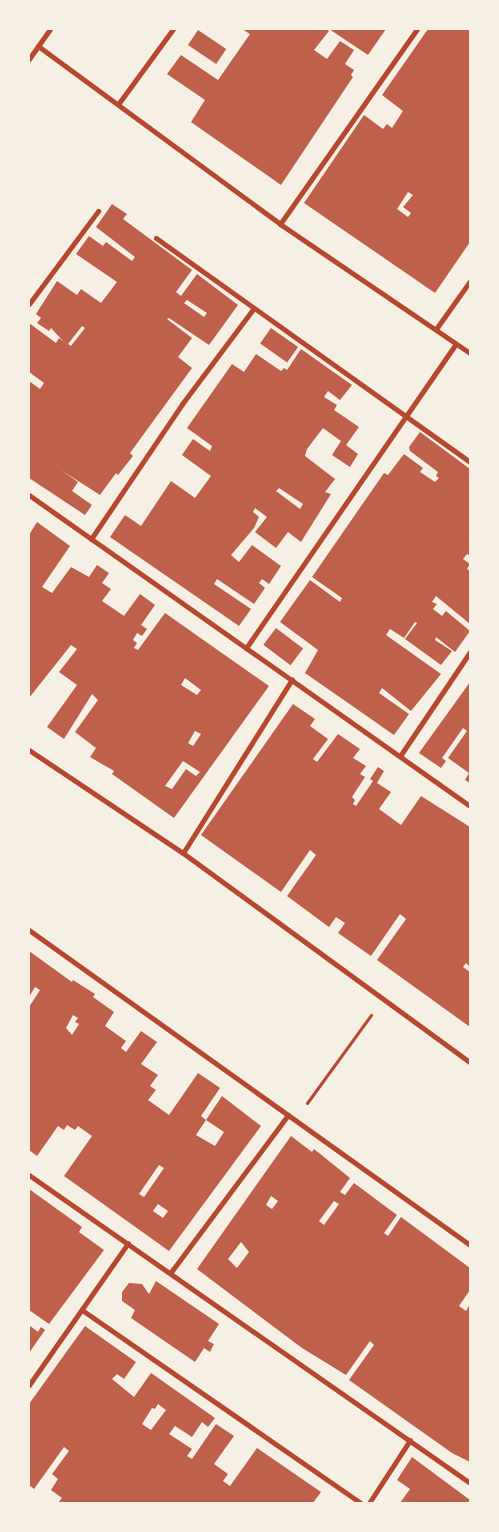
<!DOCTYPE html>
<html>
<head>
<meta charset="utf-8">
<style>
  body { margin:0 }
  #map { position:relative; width:499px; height:1532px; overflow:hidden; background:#f6efe4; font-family:Spectral,serif }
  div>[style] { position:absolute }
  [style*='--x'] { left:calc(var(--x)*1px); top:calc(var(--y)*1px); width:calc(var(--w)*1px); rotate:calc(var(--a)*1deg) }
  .building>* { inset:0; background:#bf614a; transform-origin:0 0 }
  .path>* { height:3px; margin:-1.5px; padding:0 1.5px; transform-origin:1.5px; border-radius:1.5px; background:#b5482f }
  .minor>* { height:5px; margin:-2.5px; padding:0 2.5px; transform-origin:2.5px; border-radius:2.5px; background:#b5482f }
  span { translate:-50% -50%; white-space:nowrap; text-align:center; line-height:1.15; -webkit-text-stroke:5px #f6efe4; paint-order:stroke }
  .frame { position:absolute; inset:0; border:30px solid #f6efe4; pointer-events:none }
</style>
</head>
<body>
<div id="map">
  <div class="building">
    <i style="clip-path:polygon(242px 29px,326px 29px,329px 31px,314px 50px,327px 59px,340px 41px,354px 50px,345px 64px,354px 70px,351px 75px,353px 77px,281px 185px,191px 122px,205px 100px,167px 74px,181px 55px,218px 80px,250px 34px)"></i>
    <i style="clip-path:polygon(329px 29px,386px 29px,368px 55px)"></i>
    <i style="clip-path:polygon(evenodd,428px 29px,470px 29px,470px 242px,435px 293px,304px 203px,364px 115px,383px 129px,387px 124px,392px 128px,403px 111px,382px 95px,428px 29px,408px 192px,413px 195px,403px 207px,411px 213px,408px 217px,397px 209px,408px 192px)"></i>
    <i style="left:198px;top:30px;width:34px;height:18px;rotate:34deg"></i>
    <i style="clip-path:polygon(evenodd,112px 204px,127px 214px,123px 219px,192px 270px,176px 292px,181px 296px,197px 274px,238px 305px,209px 345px,169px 318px,167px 319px,192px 338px,178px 357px,192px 368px,130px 453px,133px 456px,118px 475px,116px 473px,100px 495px,61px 470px,78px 482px,72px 491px,92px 505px,85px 515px,29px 478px,29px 381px,40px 389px,44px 383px,29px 372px,29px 323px,56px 343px,59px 338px,64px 342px,51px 328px,49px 331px,37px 323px,41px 318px,36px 314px,57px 281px,77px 295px,81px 289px,101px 303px,117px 282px,76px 254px,89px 236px,103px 246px,106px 242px,132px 261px,135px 257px,96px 227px,112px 204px,187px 300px,207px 313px,204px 317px,184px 303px,187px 300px,112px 204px,82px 326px,85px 328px,71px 346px,68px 344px,82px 326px)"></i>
    <i style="left:271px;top:328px;width:33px;height:19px;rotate:35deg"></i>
    <i style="clip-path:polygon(evenodd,301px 349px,352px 385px,340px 400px,328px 391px,324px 397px,337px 405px,334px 410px,359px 427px,346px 445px,358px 454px,350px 467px,332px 455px,341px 441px,323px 428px,307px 449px,305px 456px,335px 479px,325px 492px,331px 494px,301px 542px,288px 532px,276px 548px,255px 532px,267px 517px,255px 508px,253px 512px,259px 517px,254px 528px,231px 555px,239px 562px,252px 545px,281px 566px,269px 584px,262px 579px,259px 583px,265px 588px,254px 604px,217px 579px,214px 584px,251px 609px,239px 626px,110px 537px,125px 515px,141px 526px,171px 481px,195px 498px,211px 476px,182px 455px,193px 439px,210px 451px,212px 446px,187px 428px,232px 364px,244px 372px,256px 354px,281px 371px,284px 368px,287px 370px,301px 349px,279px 488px,303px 504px,300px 509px,276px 491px,279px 488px)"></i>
    <i style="clip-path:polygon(420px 432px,470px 469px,470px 556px,467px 554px,463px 559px,470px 564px,467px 569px,470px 571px,470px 624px,436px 596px,432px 602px,437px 604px,433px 609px,442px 616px,446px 611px,470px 631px,455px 652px,436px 637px,435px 640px,452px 651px,441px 665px,405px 639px,417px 623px,415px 622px,404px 638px,390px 629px,386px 635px,441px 674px,411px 711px,382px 688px,379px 693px,409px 714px,394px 735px,305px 673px,318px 650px,280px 622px,310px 580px,340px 602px,342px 598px,312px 577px,384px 473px,388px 475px,404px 454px,423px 468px,420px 472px,435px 482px,439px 478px,436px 476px,438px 472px,410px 451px,409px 447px)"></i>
    <i style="clip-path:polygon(evenodd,37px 522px,70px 546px,42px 587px,52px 593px,71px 567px,89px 577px,97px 565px,109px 573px,102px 583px,111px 589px,102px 601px,124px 616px,140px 594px,155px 605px,141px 625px,147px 629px,142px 636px,137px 633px,133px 640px,137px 643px,134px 648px,138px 650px,165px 613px,269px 686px,174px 818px,112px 774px,114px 771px,90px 757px,96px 748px,75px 732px,98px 700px,92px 694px,64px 739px,47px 727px,77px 685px,59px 672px,77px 649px,71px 645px,29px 698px,29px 535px,37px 522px,185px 678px,201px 690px,197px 695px,181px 685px,185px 678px,37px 522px,195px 731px,201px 734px,193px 746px,188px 743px,195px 731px,37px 522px,183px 761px,200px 772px,196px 776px,186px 769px,172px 789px,165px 786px,183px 761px)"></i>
    <i style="left:276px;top:628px;width:34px;height:21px;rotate:37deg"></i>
    <i style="clip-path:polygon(470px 682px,470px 783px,465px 780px,469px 773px,448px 758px,467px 731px,463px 728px,442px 758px,446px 761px,441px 768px,419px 753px)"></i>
    <i style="clip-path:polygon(293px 704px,315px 719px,310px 726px,328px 739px,313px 759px,317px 762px,338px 734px,360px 749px,353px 758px,366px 766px,360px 774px,365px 777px,352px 797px,355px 800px,353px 804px,356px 806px,373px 781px,370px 779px,378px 767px,384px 771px,377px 783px,391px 792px,379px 809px,401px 825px,421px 796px,470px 827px,470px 967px,466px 963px,463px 967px,470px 972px,470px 1027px,377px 960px,406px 919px,400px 914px,371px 956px,338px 933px,345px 923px,336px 917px,329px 927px,287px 896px,316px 855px,310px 850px,281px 892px,201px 835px)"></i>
    <i style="clip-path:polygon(evenodd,29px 951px,72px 982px,73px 980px,95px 994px,93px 997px,114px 1012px,105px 1026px,126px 1041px,121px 1048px,126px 1052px,141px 1031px,157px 1042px,141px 1064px,158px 1075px,150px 1086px,156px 1090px,148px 1100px,169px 1115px,198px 1073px,220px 1088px,201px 1116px,206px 1120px,196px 1135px,215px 1146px,224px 1132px,206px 1120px,222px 1096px,261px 1126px,169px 1251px,64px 1176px,92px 1136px,78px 1126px,75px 1130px,67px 1125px,64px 1130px,58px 1126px,37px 1156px,29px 1150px,29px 1007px,40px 990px,35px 987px,29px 997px,29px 951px,73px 1015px,78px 1018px,75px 1022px,79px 1024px,72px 1035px,66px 1028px,73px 1015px,29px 951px,159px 1165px,164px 1168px,144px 1197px,139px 1194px,159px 1165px,29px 951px,158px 1204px,168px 1211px,163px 1218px,153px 1211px,158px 1204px)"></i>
    <i style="clip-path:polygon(evenodd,291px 1136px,312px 1152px,314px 1149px,350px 1178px,340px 1192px,345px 1195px,354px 1183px,397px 1215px,384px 1233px,388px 1236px,401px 1217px,470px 1268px,470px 1290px,459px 1306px,466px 1311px,470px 1304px,470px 1462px,452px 1453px,349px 1380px,374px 1345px,370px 1341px,346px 1375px,302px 1348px,197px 1269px,291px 1136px,271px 1196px,278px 1201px,272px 1209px,266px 1205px,271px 1196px,291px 1136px,334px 1201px,339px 1204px,324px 1225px,319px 1221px,334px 1201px,291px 1136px,241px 1242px,249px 1252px,237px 1268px,228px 1259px,241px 1242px)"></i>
    <i style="clip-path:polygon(29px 1189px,82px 1227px,79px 1232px,104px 1250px,49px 1324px,29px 1310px)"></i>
    <i style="clip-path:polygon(156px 1281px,219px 1324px,208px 1341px,214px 1344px,210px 1352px,204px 1348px,195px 1362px,131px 1318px,135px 1310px,122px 1301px,122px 1292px,129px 1283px,142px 1284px,149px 1294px)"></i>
    <i style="clip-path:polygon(29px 1325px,38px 1332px,41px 1327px,45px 1330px,29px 1353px)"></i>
    <i style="clip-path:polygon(evenodd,85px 1326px,136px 1362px,124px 1379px,117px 1374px,112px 1379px,134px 1397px,151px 1373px,215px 1418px,208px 1427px,202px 1422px,192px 1437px,175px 1426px,169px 1434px,192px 1449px,187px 1456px,192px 1459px,216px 1424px,234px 1436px,214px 1464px,228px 1474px,223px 1481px,230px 1486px,257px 1448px,321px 1492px,313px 1503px,58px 1503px,62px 1498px,51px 1490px,58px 1479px,52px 1474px,69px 1451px,64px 1447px,34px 1489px,29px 1485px,29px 1404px,85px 1326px,158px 1404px,166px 1410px,151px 1430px,142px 1424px,152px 1408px,155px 1409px,158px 1404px)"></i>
    <i style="clip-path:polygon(412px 1457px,470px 1500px,470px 1503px,400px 1503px,410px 1489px,397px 1480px)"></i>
  </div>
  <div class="path">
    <i style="--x:307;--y:1103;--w:109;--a:-54"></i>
  </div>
  <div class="minor">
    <i style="--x:38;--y:46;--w:300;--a:36.3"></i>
    <i style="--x:280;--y:224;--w:230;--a:34.2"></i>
    <i style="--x:29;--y:59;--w:37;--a:-55"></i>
    <i style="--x:119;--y:103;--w:92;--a:-53.9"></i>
    <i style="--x:280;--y:224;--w:238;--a:-54.9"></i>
    <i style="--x:156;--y:238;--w:386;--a:35.5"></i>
    <i style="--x:29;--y:304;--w:116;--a:-53.4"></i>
    <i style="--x:436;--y:329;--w:59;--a:-54.7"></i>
    <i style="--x:29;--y:495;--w:540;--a:35.19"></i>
    <i style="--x:91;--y:539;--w:163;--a:-56"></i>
    <i style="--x:182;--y:404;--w:119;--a:-53.2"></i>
    <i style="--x:246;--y:648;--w:369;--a:-55.4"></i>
    <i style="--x:29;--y:750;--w:185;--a:33.8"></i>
    <i style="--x:183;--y:853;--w:355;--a:36.1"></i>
    <i style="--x:400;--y:756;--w:125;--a:-56.1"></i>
    <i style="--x:183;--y:853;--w:205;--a:-57.9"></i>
    <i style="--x:29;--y:930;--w:542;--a:35.54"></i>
    <i style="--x:29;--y:1175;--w:538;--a:34.93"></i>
    <i style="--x:171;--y:1272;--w:196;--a:-53.3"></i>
    <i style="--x:82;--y:1310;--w:339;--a:34.7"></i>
    <i style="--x:29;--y:1385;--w:173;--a:-55.1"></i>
    <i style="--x:369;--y:1503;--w:75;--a:-56.9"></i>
  </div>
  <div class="frame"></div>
</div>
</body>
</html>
